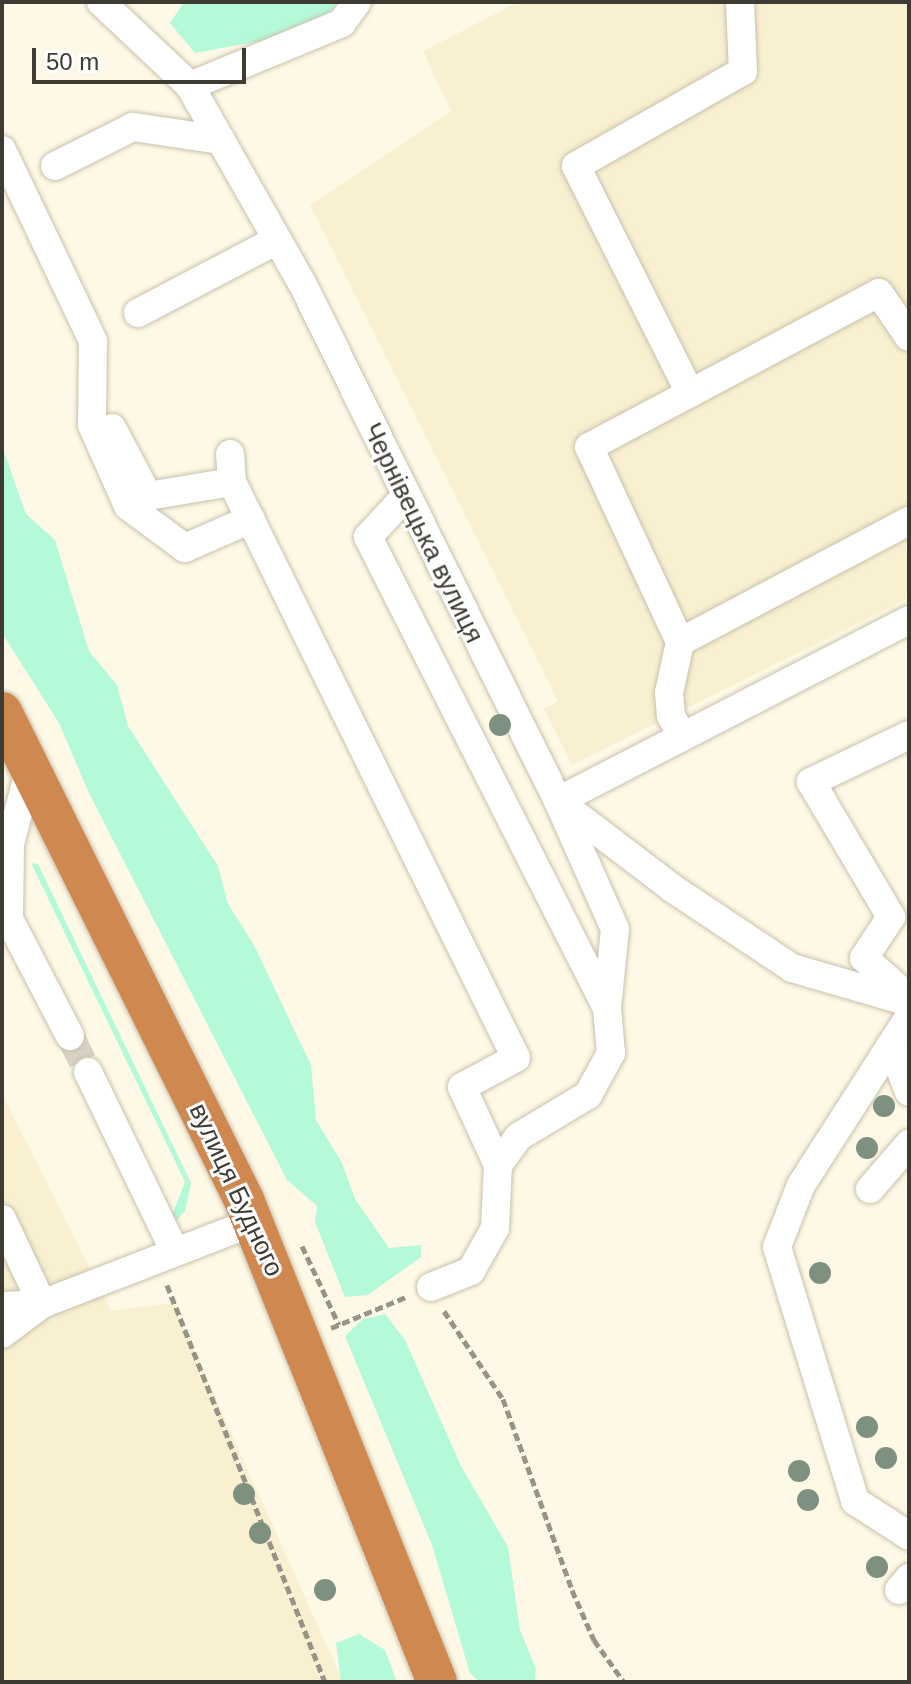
<!DOCTYPE html>
<html>
<head>
<meta charset="utf-8">
<style>
  body { margin:0 }
  #map { position:relative; width:911px; height:1684px; overflow:hidden; background:#fef8e6; font-family:Helvetica,sans-serif }
  div>[style] { position:absolute }
  [style*='--x'] { left:calc(var(--x)*1px); top:calc(var(--y)*1px); width:calc(var(--w)*1px); rotate:calc(var(--a)*1deg) }
  .built>* { inset:0; background:#f9efd1 }
  .green>* { inset:0; background:#b4fad9 }
  .minor-tunnel>* { height:28px; margin-top:-14px; transform-origin:0; background:repeating-linear-gradient(90deg,#d8d2c2 0 28px,transparent 0 42px) }
  .path>* { height:5px; margin-top:-2.5px; transform-origin:0; background:repeating-linear-gradient(90deg,#979386 0 8px,transparent 0 12px) }
  .roads { filter:drop-shadow(0 0 2px #c8c1ab) drop-shadow(0 0 2px #c8c1ab) }
  .minor>* { height:28px; margin:-14px; padding:0 14px; transform-origin:14px; border-radius:14px; background:#fff }
  .highway>* { height:40px; margin:-20px; padding:0 20px; transform-origin:20px; border-radius:20px; background:#ce8850 }
  .trees>* { width:22px; height:22px; margin:-11px; border-radius:50%; background:#7e907f }
  span { translate:-50% -50%; white-space:nowrap; text-align:center; line-height:1.15; -webkit-text-stroke:6px #fff; paint-order:stroke }
  .street-label { font-size:26px; color:#3e3b32 }
  .frame { position:absolute; inset:0; border:4px solid #3e3b32; pointer-events:none }
  .scale { position:absolute; left:32px; top:48px; width:214px; height:36px; box-sizing:border-box; border:4px solid #3e3b32; border-top:0; padding-left:10px; font-size:24px; line-height:28px; white-space:nowrap; color:#3e3b32; -webkit-text-stroke:6px #fff; paint-order:stroke }
</style>
</head>
<body>
<div id="map">
  <div class="built">
    <i style="clip-path:polygon(519px 2px,909px 2px,909px 598px,572px 765px,544px 709px,558px 701px,310px 205px,451px 111px,423px 51px)"></i>
    <i style="clip-path:polygon(2px 1094px,111px 1311px,173px 1303px,343px 1682px,2px 1682px)"></i>
  </div>
  <div class="green">
    <i style="clip-path:polygon(184px 2px,338px 2px,322px 20px,266px 40px,195px 53px,170px 23px)"></i>
    <i style="clip-path:polygon(2px 446px,26px 514px,55px 540px,89px 651px,117px 685px,128px 726px,218px 866px,228px 904px,254px 945px,311px 1065px,316px 1120px,342px 1163px,355px 1199px,389px 1248px,421px 1245px,421px 1257px,368px 1295px,345px 1297px,315px 1222px,317px 1206px,287px 1180px,88px 791px,59px 723px,2px 633px)"></i>
    <i style="clip-path:polygon(31px 863px,38px 864px,191px 1183px,185px 1211px,176px 1221px,172px 1215px,185px 1182px)"></i>
    <i style="clip-path:polygon(385px 1314px,405px 1340px,461px 1466px,508px 1547px,520px 1630px,536px 1669px,535px 1682px,479px 1682px,470px 1673px,432px 1545px,345px 1336px,363px 1319px)"></i>
    <i style="clip-path:polygon(359px 1634px,385px 1650px,397px 1682px,341px 1682px,336px 1643px)"></i>
  </div>
  <div class="minor-tunnel">
    <i style="--x:70;--y:1036;--w:40;--a:63.4"></i>
  </div>
  <div class="path">
    <i style="--x:302;--y:1246;--w:87;--a:64.9"></i>
    <i style="--x:167;--y:1285;--w:427;--a:68.3"></i>
    <i style="--x:444;--y:1311;--w:106;--a:56.2"></i>
    <i style="--x:503;--y:1399;--w:203;--a:70.1"></i>
    <i style="--x:572;--y:1590;--w:55;--a:66.3"></i>
    <i style="--x:594;--y:1640;--w:52;--a:54.5"></i>
    <i style="--x:331;--y:1328;--w:81;--a:-22.5"></i>
  </div>
  <div class="roads">
    <div class="minor">
      <i style="--x:101;--y:2;--w:122;--a:43.3"></i>
      <i style="--x:357;--y:2;--w:26;--a:126"></i>
      <i style="--x:342;--y:23;--w:165;--a:157.5"></i>
      <i style="--x:190;--y:86;--w:229;--a:60.4"></i>
      <i style="--x:303;--y:285;--w:576;--a:63.7"></i>
      <i style="--x:558;--y:801;--w:395;--a:-27.3"></i>
      <i style="--x:2;--y:150;--w:212;--a:64.5"></i>
      <i style="--x:93;--y:341;--w:84;--a:90.7"></i>
      <i style="--x:92;--y:425;--w:89;--a:66"></i>
      <i style="--x:128;--y:506;--w:71;--a:36.4"></i>
      <i style="--x:185;--y:548;--w:72;--a:-23.7"></i>
      <i style="--x:55;--y:166;--w:87;--a:-26.6"></i>
      <i style="--x:133;--y:127;--w:89;--a:8.4"></i>
      <i style="--x:138;--y:313;--w:157;--a:-27.7"></i>
      <i style="--x:690;--y:393;--w:254;--a:-116.7"></i>
      <i style="--x:576;--y:166;--w:192;--a:-29.6"></i>
      <i style="--x:743;--y:71;--w:69;--a:-92.5"></i>
      <i style="--x:112;--y:428;--w:77;--a:62.1"></i>
      <i style="--x:148;--y:496;--w:85;--a:-9.5"></i>
      <i style="--x:232;--y:482;--w:28;--a:-94"></i>
      <i style="--x:232;--y:482;--w:642;--a:63.75"></i>
      <i style="--x:516;--y:1058;--w:61;--a:151.8"></i>
      <i style="--x:462;--y:1087;--w:86;--a:65.2"></i>
      <i style="--x:404;--y:498;--w:53;--a:132.7"></i>
      <i style="--x:368;--y:537;--w:528;--a:63.1"></i>
      <i style="--x:607;--y:1008;--w:79;--a:-84.2"></i>
      <i style="--x:615;--y:929;--w:140;--a:-114"></i>
      <i style="--x:558;--y:801;--w:143;--a:37.3"></i>
      <i style="--x:672;--y:888;--w:144;--a:33.7"></i>
      <i style="--x:792;--y:968;--w:122;--a:16.2"></i>
      <i style="--x:680;--y:642;--w:259;--a:-27.9"></i>
      <i style="--x:681;--y:734;--w:21;--a:-119"></i>
      <i style="--x:671;--y:716;--w:23;--a:-95"></i>
      <i style="--x:669;--y:693;--w:52;--a:-77.8"></i>
      <i style="--x:680;--y:642;--w:215;--a:-115"></i>
      <i style="--x:589;--y:447;--w:328;--a:-28"></i>
      <i style="--x:879;--y:293;--w:53;--a:55.7"></i>
      <i style="--x:909;--y:735;--w:109;--a:154.4"></i>
      <i style="--x:811;--y:782;--w:157;--a:59.3"></i>
      <i style="--x:891;--y:917;--w:49;--a:123.4"></i>
      <i style="--x:864;--y:958;--w:60;--a:41.6"></i>
      <i style="--x:31;--y:764;--w:83;--a:104.7"></i>
      <i style="--x:10;--y:844;--w:75;--a:90.8"></i>
      <i style="--x:9;--y:919;--w:132;--a:62.5"></i>
      <i style="--x:909;--y:1017;--w:200;--a:122.7"></i>
      <i style="--x:801;--y:1185;--w:66;--a:111.2"></i>
      <i style="--x:777;--y:1247;--w:266;--a:72.9"></i>
      <i style="--x:855;--y:1501;--w:64;--a:32.9"></i>
      <i style="--x:891;--y:1045;--w:50;--a:69"></i>
      <i style="--x:88;--y:1072;--w:198;--a:64.2"></i>
      <i style="--x:870;--y:1189;--w:60;--a:-49.1"></i>
      <i style="--x:2;--y:1219;--w:94;--a:64.8"></i>
      <i style="--x:42;--y:1304;--w:40;--a:177.1"></i>
      <i style="--x:431;--y:1287;--w:43;--a:-21.8"></i>
      <i style="--x:471;--y:1271;--w:49;--a:-60.8"></i>
      <i style="--x:495;--y:1228;--w:63;--a:-87.3"></i>
      <i style="--x:498;--y:1165;--w:34;--a:-54"></i>
      <i style="--x:518;--y:1137;--w:82;--a:-31"></i>
      <i style="--x:588;--y:1095;--w:48;--a:-61.3"></i>
      <i style="--x:611;--y:1053;--w:45;--a:-95.1"></i>
      <i style="--x:2;--y:1334;--w:50;--a:-36.9"></i>
      <i style="--x:42;--y:1304;--w:226;--a:-21.2"></i>
      <i style="--x:899;--y:1590;--w:16;--a:-50"></i>
    </div>
    <div class="highway">
      <i style="--x:2;--y:712;--w:545;--a:63.62"></i>
      <i style="--x:244;--y:1200;--w:519;--a:68.18"></i>
    </div>
  </div>
  <div class="trees">
    <i style="left:500px;top:725px"></i>
    <i style="left:884px;top:1106px"></i>
    <i style="left:867px;top:1148px"></i>
    <i style="left:820px;top:1273px"></i>
    <i style="left:867px;top:1427px"></i>
    <i style="left:886px;top:1458px"></i>
    <i style="left:799px;top:1471px"></i>
    <i style="left:244px;top:1494px"></i>
    <i style="left:808px;top:1500px"></i>
    <i style="left:260px;top:1533px"></i>
    <i style="left:877px;top:1567px"></i>
    <i style="left:325px;top:1590px"></i>
  </div>
  <div class="street-label">
    <span style="left:423px;top:533px;rotate:64deg">Чернівецька вулиця</span>
    <span style="left:236px;top:1190px;rotate:65deg">вулиця Будного</span>
  </div>
  <div class="frame"></div>
  <div class="scale">50 m</div>
</div>
</body>
</html>
